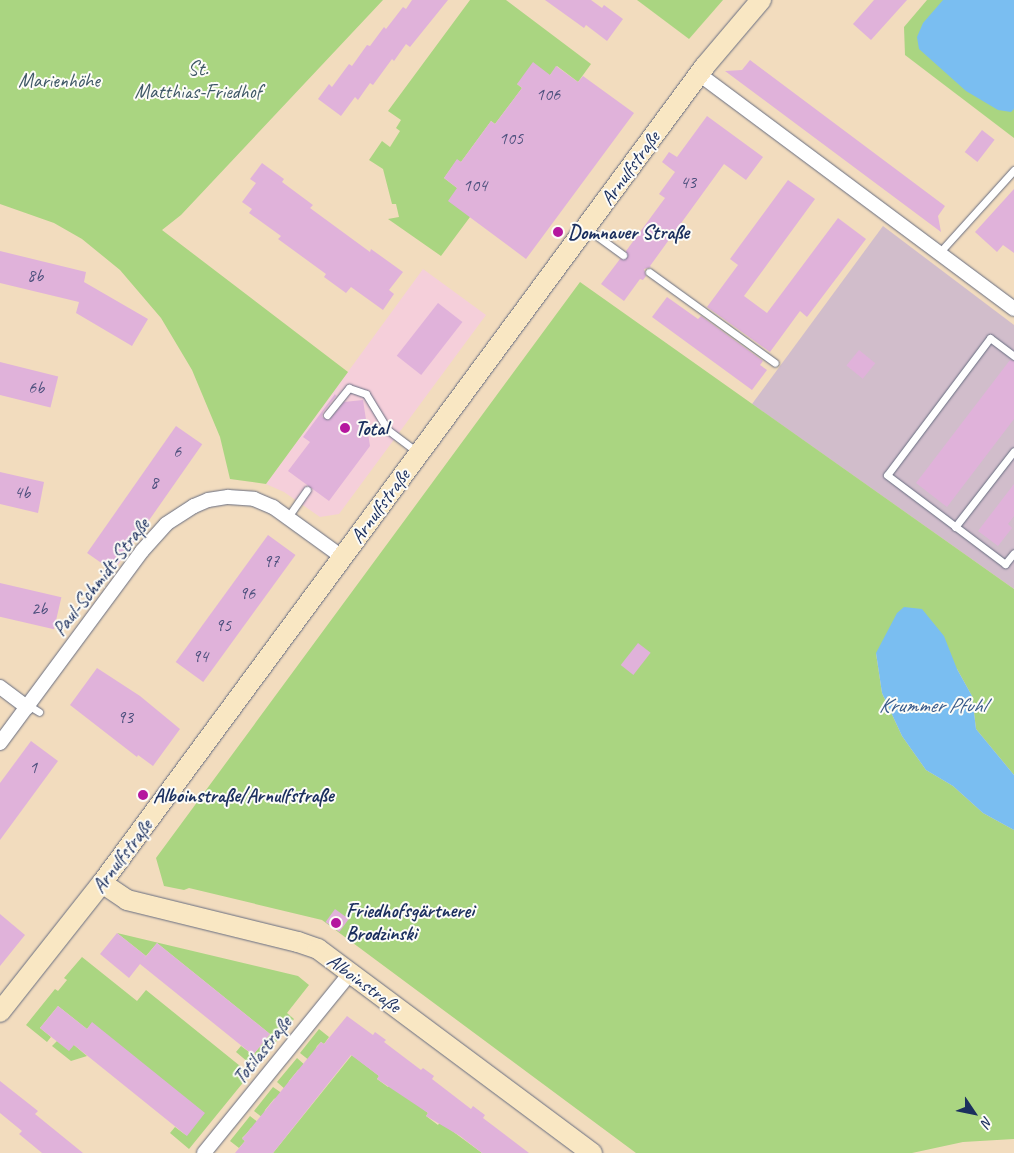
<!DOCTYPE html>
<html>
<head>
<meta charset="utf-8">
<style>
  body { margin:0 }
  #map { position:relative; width:1014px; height:1153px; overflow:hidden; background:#f2dcbe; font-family:Caveat,sans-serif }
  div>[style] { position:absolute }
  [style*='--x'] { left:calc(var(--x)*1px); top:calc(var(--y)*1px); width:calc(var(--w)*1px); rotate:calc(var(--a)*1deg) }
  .built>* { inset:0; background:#f5cfda }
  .industrial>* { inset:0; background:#d1bdcb }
  .green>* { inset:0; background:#aad581 }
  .water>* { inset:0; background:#7abef1 }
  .building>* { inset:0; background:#e0b2da; transform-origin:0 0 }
  .roads { filter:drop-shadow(0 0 1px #666c80) drop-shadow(0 0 1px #666c80) }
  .lane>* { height:7px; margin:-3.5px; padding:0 3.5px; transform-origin:3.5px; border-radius:3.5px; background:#fff }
  .street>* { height:14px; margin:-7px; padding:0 7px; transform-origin:7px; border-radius:7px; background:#fff }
  .secondary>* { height:20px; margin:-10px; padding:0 10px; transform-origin:10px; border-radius:10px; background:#f9e7c3 }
  .dots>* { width:14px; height:14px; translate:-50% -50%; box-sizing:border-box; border:2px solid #fdfcf7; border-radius:50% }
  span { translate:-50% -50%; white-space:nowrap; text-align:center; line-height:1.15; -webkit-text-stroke:4px #fdfcf7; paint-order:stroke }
  .number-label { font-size:18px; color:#4c507d }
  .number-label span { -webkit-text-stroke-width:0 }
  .park-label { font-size:20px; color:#3f5867 }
  .street-label { font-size:20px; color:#1b2f5e }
  .poi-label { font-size:20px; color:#1b2f5e; font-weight:700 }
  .left { translate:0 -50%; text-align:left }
  .water-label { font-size:21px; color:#385a8a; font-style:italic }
  .north { position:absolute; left:949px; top:1088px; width:50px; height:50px; -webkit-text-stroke:4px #fdfcf7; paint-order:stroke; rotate:124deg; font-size:14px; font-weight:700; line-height:20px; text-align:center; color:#1b2f5e }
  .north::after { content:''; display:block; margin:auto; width:18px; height:22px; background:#1b2f5e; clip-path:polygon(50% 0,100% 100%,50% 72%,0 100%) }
</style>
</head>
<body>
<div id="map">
  <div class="built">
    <i style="clip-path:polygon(423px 269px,486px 315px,339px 514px,320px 517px,284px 492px,266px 484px)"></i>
  </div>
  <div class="industrial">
    <i style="clip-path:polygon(883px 226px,1014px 325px,1014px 589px,752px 404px)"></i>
  </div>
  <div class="green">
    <i style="clip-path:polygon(0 0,383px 0,181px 215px,162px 230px,348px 372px,266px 484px,230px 479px,220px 437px,192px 370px,161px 318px,120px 270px,82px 239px,54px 223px,0 204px)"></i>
    <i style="clip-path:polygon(470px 0,506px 0,591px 64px,578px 82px,557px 66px,550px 75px,517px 84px,522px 88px,495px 124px,491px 121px,461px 162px,457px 160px,444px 178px,457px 188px,470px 217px,441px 256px,388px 219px,399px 217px,396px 204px,392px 204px,383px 169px,369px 160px,382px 141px,390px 147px,400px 131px,396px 128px,401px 120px,388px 111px)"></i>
    <i style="clip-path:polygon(637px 0,723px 0,689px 39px)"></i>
    <i style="clip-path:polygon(927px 0,1014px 0,1014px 138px,905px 55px,904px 27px)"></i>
    <i style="clip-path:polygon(580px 282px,1014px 589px,1014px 775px,976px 729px,972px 696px,957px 669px,876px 653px,882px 693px,902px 736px,926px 770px,953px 786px,983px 813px,1014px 830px,1014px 1139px,963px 1142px,912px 1153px,636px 1153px,322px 920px,189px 888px,184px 890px,164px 886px,156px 858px)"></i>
    <i style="clip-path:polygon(117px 933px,298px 976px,309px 985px,287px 1013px,294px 1019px,255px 1068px,236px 1052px,241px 1046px,253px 1055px,270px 1034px,157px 943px,146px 956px)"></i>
    <i style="clip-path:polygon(82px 957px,137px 1001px,146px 990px,250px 1074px,189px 1149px,170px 1133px,175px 1127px,187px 1136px,92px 1023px,87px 1029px,58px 1006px,40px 1028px,51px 1037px,47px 1042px,26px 1025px,55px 989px,58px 991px,67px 980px,64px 978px)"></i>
    <i style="clip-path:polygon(319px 1029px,329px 1037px,324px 1044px,321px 1042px,317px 1046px,310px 1061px,300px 1053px)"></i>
    <i style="clip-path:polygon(57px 1041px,74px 1045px,87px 1056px,71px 1061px,52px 1046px)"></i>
    <i style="clip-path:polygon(352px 1055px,379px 1076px,377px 1079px,388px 1087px,391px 1084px,428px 1113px,426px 1116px,438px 1125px,440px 1122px,482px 1153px,273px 1153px)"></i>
    <i style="clip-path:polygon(297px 1058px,306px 1066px,298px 1070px,289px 1081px,286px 1090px,277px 1082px)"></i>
    <i style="clip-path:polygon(273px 1087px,283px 1094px,274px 1099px,265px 1110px,263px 1118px,254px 1111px)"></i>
    <i style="clip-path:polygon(250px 1116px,259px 1123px,254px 1129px,251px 1128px,247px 1133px,242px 1138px,245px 1141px,239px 1148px,230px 1141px)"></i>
  </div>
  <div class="water">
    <i style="clip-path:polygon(943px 0,1014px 0,1014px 109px,1011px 112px,998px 110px,966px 91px,919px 49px,917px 37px,923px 23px)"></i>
    <i style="clip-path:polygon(904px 607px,922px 609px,944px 636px,957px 669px,972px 696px,976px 729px,1014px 775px,1014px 830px,983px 813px,953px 786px,926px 770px,902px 736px,882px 693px,876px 653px,897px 613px)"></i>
  </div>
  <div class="building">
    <i style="clip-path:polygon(412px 0,448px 0,410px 47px,406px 44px,394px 61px,392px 59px,373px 85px,370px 83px,358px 100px,355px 97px,341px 116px,318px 99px,329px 84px,332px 87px,349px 64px,352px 66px,367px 45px,370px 46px,384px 27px,386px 29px,403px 7px,406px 9px)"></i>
    <i style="clip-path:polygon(545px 0,591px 0,602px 8px,604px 5px,623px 19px,607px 41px,586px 25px,584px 28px)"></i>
    <i style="clip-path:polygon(874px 0,907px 0,871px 40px,853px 24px)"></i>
    <i style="clip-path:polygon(750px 60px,945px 206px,938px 216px,941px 232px,725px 71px,742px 70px)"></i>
    <i style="clip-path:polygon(533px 62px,550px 75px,556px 66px,578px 82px,583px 76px,634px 113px,526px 259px,448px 201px,457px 188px,444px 178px,457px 159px,461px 162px,491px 121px,495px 124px,522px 88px,517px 84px)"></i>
    <i style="clip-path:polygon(707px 116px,763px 157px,746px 180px,724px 164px,650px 266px,651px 267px,644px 269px,646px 276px,643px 280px,640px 279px,624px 301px,601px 284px,620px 259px,627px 258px,626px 251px,665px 198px,659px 194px,675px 172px,662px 162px,669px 152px,677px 157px)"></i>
    <i style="left:982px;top:130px;width:16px;height:28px;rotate:38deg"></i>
    <i style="clip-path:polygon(262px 163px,284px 179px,282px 182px,313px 205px,310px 208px,370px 252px,371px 249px,403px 272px,389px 290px,394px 294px,383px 310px,351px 287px,346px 293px,324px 277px,326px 274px,278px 239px,281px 236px,249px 213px,252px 209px,242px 202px,256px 183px,250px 179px)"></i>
    <i style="clip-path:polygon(788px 180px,815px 199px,744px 296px,767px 313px,838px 218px,866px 239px,807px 317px,800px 311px,770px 352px,707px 307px,738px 265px,730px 259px)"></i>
    <i style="clip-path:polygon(1014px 189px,1014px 253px,1003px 245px,997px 252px,975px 232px)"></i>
    <i style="clip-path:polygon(0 251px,86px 272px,84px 282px,148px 319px,132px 346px,76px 313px,79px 302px,0 283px)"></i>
    <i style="clip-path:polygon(667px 297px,698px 319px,701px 316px,763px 361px,760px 365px,767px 370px,752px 390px,652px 317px)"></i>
    <i style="left:438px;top:303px;width:31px;height:67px;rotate:38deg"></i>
    <i style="left:859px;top:350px;width:21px;height:20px;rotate:39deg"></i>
    <i style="clip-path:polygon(1010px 360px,1014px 361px,1014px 419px,947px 507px,916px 483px)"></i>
    <i style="left:0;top:362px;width:60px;height:32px;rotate:14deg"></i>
    <i style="clip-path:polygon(335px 394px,336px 396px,323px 412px,322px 417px,329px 420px,344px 402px,363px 400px,370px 446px,329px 501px,288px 471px,310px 442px,303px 437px)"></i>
    <i style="left:176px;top:426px;width:32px;height:155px;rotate:35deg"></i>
    <i style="clip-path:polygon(0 472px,44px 482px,38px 513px,0 504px)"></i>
    <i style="clip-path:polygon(1014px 484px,1014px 516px,1008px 524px,1012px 528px,998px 546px,978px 531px)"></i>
    <i style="left:268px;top:535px;width:34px;height:157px;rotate:36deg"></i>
    <i style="left:0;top:583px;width:63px;height:33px;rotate:13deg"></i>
    <i style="left:638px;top:643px;width:16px;height:28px;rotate:38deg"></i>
    <i style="clip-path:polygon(97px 668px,140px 696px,180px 729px,153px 766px,138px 755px,137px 757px,70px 705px)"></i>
    <i style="clip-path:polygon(31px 741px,58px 761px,0 840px,0 783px)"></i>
    <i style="left:335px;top:909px;width:17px;height:16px;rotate:36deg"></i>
    <i style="clip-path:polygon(0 914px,25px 935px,0 966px)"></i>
    <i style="clip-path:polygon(117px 933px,146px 956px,143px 960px,157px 943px,270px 1034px,253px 1055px,140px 964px,129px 978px,100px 954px)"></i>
    <i style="clip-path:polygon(58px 1006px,87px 1029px,92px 1022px,205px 1113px,187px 1136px,74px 1045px,69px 1051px,40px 1028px)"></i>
    <i style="clip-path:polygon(347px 1016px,373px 1035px,375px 1032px,386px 1040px,384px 1042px,421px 1070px,423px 1068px,434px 1076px,432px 1079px,471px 1109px,473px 1106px,485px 1115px,483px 1118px,529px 1153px,482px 1153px,460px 1136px,426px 1116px,428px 1113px,377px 1079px,379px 1076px,351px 1055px,273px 1153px,235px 1153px,245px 1141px,242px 1139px,321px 1042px,324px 1044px)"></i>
    <i style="clip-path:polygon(0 1081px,38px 1111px,35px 1114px,83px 1153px,42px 1153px,19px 1134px,22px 1131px,0 1113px)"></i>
  </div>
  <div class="roads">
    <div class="lane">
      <i style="--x:586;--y:228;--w:46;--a:36.1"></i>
      <i style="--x:939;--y:253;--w:112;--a:-47.9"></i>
      <i style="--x:649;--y:272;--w:155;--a:35.8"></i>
      <i style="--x:1014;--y:356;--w:30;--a:-143"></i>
      <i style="--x:990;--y:338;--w:171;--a:126.9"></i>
      <i style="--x:887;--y:475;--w:148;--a:37"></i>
      <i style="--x:1005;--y:564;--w:14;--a:-51"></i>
      <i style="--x:327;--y:415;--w:35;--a:-51"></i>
      <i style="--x:349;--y:388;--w:18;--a:19"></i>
      <i style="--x:366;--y:394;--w:42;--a:58.6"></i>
      <i style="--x:388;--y:430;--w:39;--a:37"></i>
      <i style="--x:288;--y:517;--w:33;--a:-55"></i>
      <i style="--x:955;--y:527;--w:96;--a:-52.2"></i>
      <i style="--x:28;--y:705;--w:13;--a:32"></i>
    </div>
    <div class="street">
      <i style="--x:699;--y:74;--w:393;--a:36.7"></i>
      <i style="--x:0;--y:687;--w:34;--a:37"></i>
      <i style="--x:0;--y:743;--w:239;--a:-53.5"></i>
      <i style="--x:142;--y:551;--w:36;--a:-48"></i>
      <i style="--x:166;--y:524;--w:33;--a:-33"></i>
      <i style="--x:194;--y:506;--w:15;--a:-23"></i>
      <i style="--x:208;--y:500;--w:20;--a:-9"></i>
      <i style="--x:228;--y:497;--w:26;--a:4"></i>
      <i style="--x:254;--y:499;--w:21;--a:23"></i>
      <i style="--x:273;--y:507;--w:85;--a:35.9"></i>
      <i style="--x:204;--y:1153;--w:233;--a:-50.9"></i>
    </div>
    <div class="secondary">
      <i style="--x:102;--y:883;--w:30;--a:34"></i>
      <i style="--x:127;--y:900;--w:176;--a:13.8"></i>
      <i style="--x:298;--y:942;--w:21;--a:19"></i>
      <i style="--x:318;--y:949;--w:342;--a:36.7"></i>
      <i style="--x:0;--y:1012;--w:164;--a:-51.7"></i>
      <i style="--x:102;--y:883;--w:1015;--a:-53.57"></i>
      <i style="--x:705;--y:66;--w:87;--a:-49.7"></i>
    </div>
  </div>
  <div class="dots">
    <i style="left:558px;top:232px;background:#b5179e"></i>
    <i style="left:345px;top:428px;background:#b5179e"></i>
    <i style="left:143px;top:795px;background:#b5179e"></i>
    <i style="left:336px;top:923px;background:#b5179e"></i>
  </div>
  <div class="number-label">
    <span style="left:548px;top:94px">106</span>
    <span style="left:511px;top:138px">105</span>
    <span style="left:688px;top:182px">43</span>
    <span style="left:475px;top:185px">104</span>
    <span style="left:35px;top:275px">8b</span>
    <span style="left:36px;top:387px">6b</span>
    <span style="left:177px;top:451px">6</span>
    <span style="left:154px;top:482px">8</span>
    <span style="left:22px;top:492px">4b</span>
    <span style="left:271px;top:561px">97</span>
    <span style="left:247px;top:593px">96</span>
    <span style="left:39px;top:608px">2b</span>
    <span style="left:223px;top:625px">95</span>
    <span style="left:200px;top:656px">94</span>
    <span style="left:125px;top:717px">93</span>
    <span style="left:33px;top:767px">1</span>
  </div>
  <div class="park-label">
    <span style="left:198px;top:80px">St.<br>Matthias-Friedhof</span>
    <span style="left:59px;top:80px">Marienhöhe</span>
  </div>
  <div class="street-label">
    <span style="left:630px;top:168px;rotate:-54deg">Arnulfstraße</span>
    <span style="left:380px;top:506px;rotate:-54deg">Arnulfstraße</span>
    <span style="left:101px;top:577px;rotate:-52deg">Paul-Schmidt-Straße</span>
    <span style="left:122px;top:856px;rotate:-53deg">Arnulfstraße</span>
    <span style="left:364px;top:983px;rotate:36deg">Alboinstraße</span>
    <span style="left:262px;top:1050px;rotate:-51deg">Totilastraße</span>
  </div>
  <div class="poi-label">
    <span class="left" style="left:568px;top:232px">Domnauer Straße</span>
    <span class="left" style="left:355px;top:428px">Total</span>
    <span class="left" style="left:153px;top:795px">Alboinstraße/Arnulfstraße</span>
    <span class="left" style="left:346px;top:922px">Friedhofsgärtnerei<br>Brodzinski</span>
  </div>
  <div class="water-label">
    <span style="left:932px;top:705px">Krummer Pfuhl</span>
  </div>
  <div class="north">N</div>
</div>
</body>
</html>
